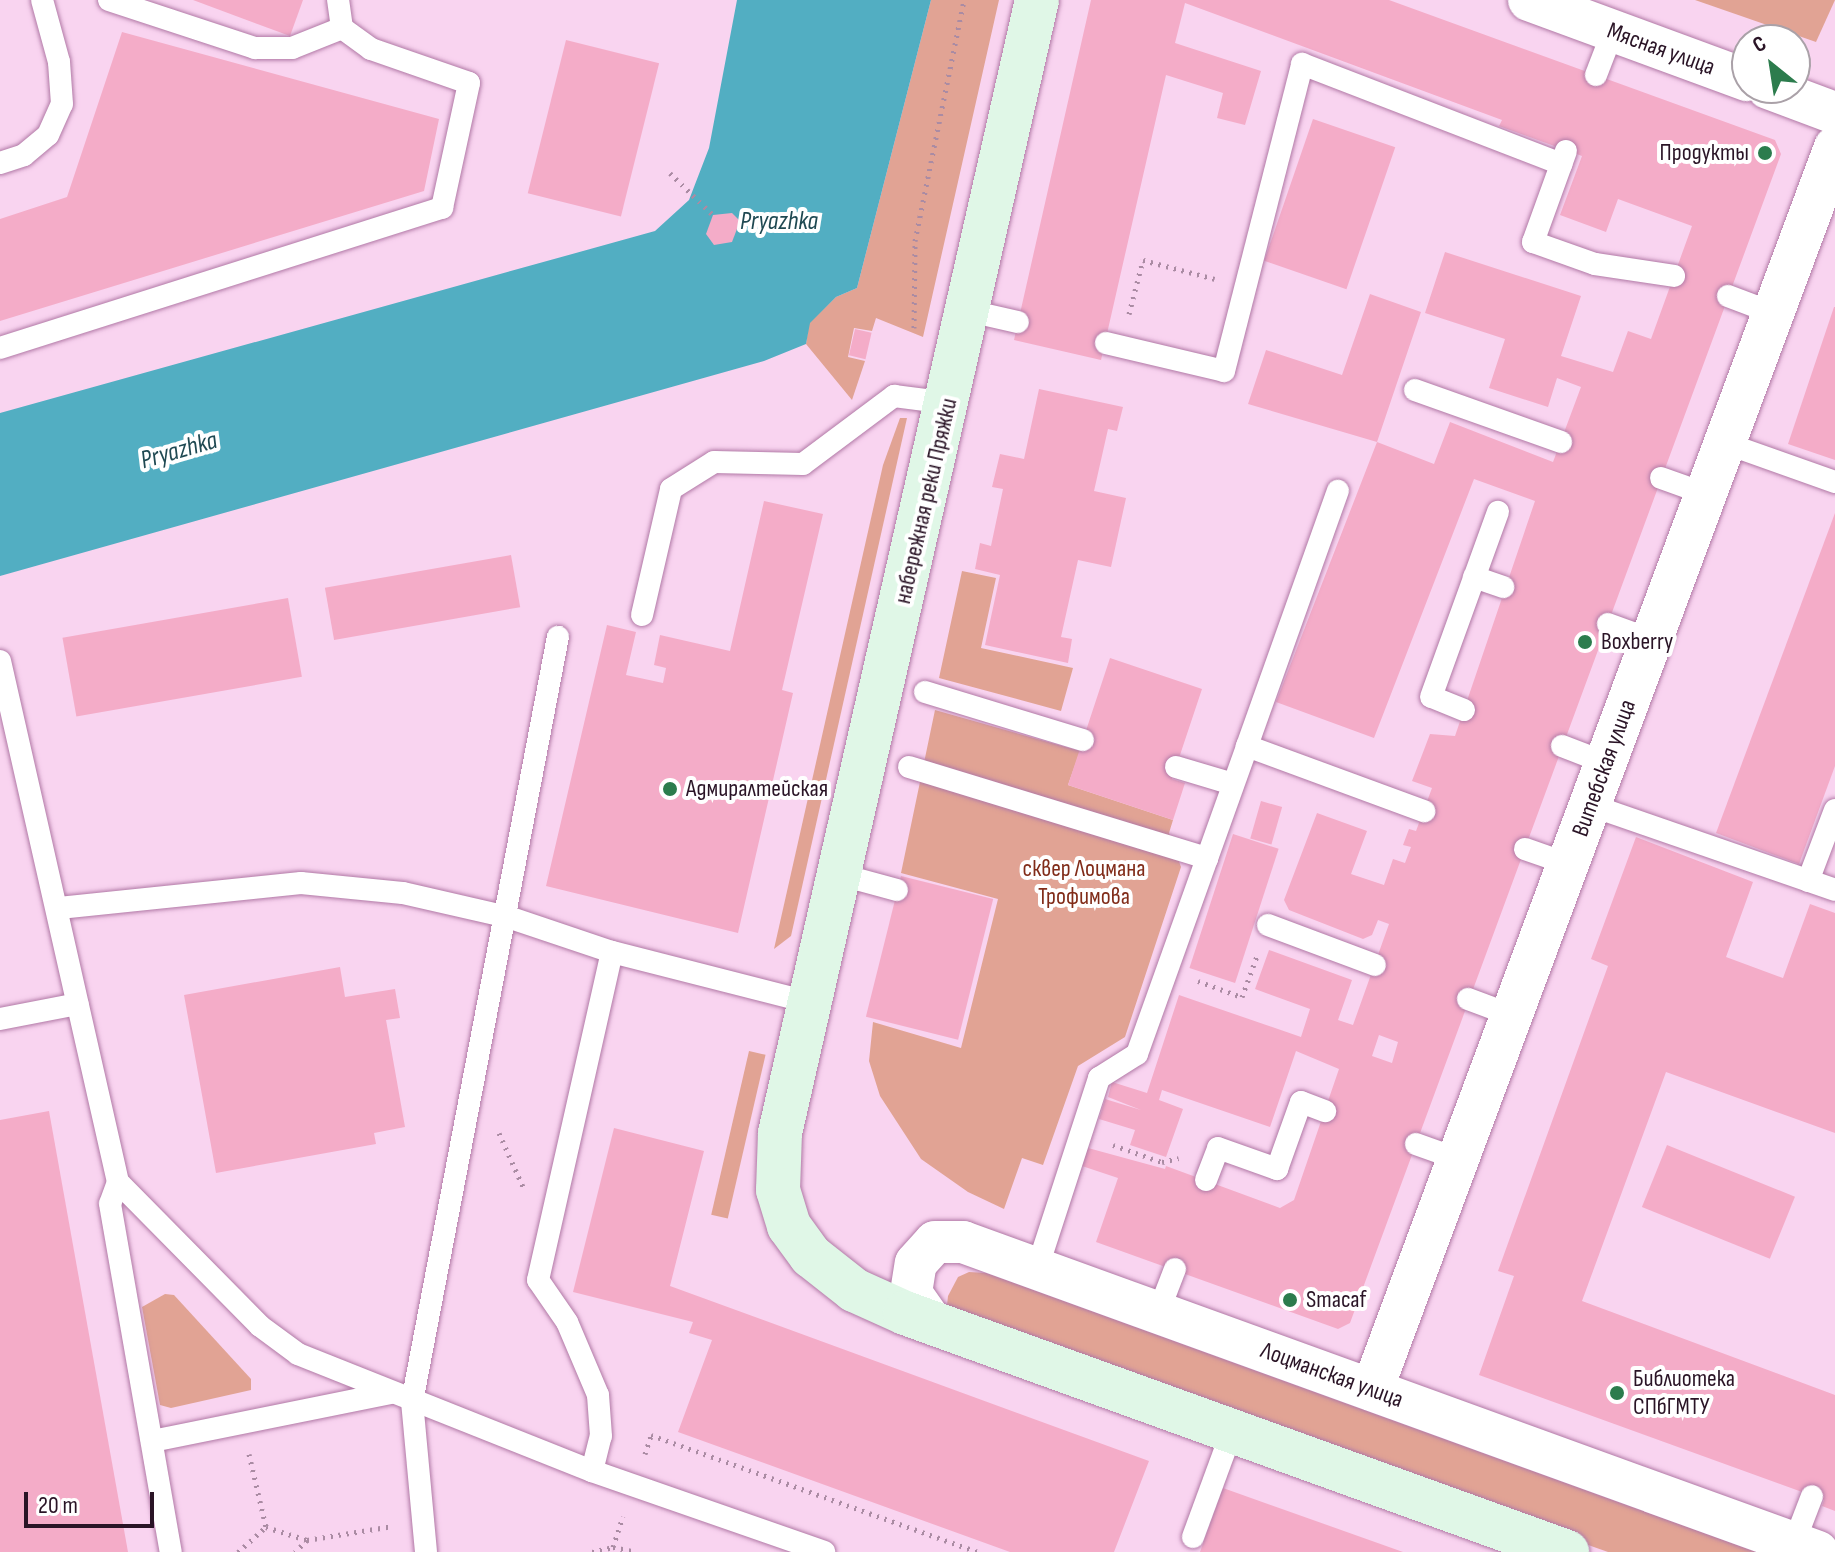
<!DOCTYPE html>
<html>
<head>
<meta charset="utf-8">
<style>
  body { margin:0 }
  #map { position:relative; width:1835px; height:1552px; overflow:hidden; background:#f9d4f0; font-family:"Sofia Sans Condensed",sans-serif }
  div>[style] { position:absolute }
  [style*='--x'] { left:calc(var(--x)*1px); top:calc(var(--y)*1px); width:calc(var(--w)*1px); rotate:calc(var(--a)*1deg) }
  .green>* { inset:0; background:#e1a394; transform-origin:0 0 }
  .water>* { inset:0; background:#52aec2 }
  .building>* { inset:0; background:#f4acc8; transform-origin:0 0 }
  .path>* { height:5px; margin-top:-2.5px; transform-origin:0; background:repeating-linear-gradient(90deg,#aa8ba3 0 2px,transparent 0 8px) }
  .roads { filter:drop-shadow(0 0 2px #b179a6) drop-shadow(0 0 2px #b179a6) }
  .service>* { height:22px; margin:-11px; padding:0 11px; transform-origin:11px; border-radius:11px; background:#fff }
  .minor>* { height:42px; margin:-21px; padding:0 21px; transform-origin:21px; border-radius:21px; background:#fff }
  .secondary>* { height:44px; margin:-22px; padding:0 22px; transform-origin:22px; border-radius:22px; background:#e0f7e7 }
  .dots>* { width:22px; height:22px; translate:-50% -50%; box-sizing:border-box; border:4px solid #fff; border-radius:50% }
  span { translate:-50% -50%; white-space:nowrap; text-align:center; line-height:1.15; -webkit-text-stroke:8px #fff; paint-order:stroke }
  .street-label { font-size:24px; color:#2a1426 }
  .poi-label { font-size:24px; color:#2a1426 }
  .right { translate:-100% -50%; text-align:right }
  .left { translate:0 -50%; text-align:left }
  .park-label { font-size:24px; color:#812c19 }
  .water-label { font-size:26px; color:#1f4952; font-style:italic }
  .north { position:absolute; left:1731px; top:24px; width:80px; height:80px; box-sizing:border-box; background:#fff; border:2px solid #aaa1a8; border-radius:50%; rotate:330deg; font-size:22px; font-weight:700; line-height:32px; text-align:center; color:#2a1426 }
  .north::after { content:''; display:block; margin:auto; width:28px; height:36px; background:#2c7c4d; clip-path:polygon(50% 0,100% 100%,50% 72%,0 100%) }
  .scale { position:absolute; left:24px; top:1492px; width:130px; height:36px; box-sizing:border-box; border:4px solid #2a1426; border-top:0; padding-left:10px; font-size:24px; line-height:28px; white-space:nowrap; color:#2a1426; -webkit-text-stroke:6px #fff; paint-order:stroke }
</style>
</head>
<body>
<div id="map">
  <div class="green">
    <i style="clip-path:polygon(931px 0,999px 0,923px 337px,876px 318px,872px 331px,854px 328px,848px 357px,865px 361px,852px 400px,806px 344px,809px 323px,836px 297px,857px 288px)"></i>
    <i style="clip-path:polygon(1695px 0,1835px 0,1816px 42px)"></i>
    <i style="clip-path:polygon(900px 418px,907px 418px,791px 936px,774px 949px,883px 465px)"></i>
    <i style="clip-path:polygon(962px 571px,996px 578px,981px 648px,1073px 668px,1061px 711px,939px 678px)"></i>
    <i style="clip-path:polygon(935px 710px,1080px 751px,1068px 785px,1173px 820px,1169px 833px,1181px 867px,1125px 1037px,1078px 1066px,1043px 1165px,1022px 1158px,1004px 1209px,968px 1192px,921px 1159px,880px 1096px,869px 1061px,873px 1022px,961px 1048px,998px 899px,901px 873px)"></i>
    <i style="left:749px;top:1051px;width:17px;height:168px;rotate:13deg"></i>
    <i style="clip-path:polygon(969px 1272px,986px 1273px,1756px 1552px,1608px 1552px,967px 1325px,947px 1305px,948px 1296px,958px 1277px)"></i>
    <i style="clip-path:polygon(165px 1294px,174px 1295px,251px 1379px,251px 1390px,171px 1408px,160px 1405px,142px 1307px)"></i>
  </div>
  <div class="water">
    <i style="clip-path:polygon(737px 0,931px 0,857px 288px,836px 297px,810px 323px,806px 344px,764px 361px,0 576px,0 413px,655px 231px,689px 200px,709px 148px)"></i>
  </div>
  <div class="building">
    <i style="clip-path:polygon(193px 0,303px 0,290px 36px)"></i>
    <i style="clip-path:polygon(evenodd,1091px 0,1389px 0,1775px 140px,1781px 154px,1350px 1323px,1338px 1329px,1096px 1242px,1118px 1178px,1082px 1166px,1088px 1148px,1165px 1169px,1166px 1166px,1280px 1208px,1294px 1200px,1339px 1069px,1296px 1051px,1270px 1127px,1162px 1090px,1159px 1100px,1183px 1109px,1166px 1157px,1130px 1145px,1135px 1130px,1099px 1119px,1105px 1099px,1141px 1110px,1108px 1097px,1112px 1082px,1147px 1093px,1179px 995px,1301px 1037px,1310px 1009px,1255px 989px,1269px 950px,1352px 980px,1338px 1020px,1353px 1025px,1389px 924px,1378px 920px,1372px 935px,1363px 939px,1289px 910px,1284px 900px,1317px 813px,1367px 831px,1351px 874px,1384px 885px,1393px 859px,1405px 863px,1411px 847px,1403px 845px,1409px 829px,1416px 831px,1432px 788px,1412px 781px,1422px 755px,1430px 734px,1455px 736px,1535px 501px,1474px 479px,1374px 738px,1276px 702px,1377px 442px,1434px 464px,1450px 422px,1553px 462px,1581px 387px,1557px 378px,1548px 407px,1489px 388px,1505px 339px,1425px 313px,1445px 252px,1581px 296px,1561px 356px,1613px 372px,1628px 331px,1651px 339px,1692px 226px,1618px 199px,1606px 232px,1560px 215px,1582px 156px,1499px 126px,1502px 120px,1185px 3px,1175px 43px,1261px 71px,1245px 125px,1217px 118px,1223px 93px,1166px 75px,1101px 360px,1014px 340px,1091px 0,1379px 1035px,1398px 1042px,1392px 1063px,1372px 1056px,1379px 1035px)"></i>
    <i style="clip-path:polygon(122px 32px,439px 119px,424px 191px,0 321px,0 219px,67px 197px)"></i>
    <i style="left:566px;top:40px;width:96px;height:158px;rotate:14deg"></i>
    <i style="left:1313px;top:119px;width:87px;height:150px;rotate:19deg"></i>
    <i style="clip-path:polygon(732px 213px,740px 221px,732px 242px,714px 245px,706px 234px,713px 215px)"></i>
    <i style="clip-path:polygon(1370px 294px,1421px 312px,1377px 442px,1248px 404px,1266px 350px,1342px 375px)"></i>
    <i style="clip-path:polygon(1834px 307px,1835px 307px,1835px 460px,1788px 444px)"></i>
    <i style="left:855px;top:329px;width:17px;height:27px;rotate:13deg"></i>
    <i style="clip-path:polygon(1039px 389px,1123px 407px,1117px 431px,1108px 429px,1094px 491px,1126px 498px,1111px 567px,1078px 560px,1061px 637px,1072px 639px,1068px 663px,985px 645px,1000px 575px,975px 569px,980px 543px,991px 546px,1003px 489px,992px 487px,1000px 454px,1024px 459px)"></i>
    <i style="clip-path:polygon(764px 501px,823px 514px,782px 690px,793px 693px,738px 933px,546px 886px,607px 625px,636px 632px,626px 675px,663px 683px,666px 668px,654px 665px,660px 635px,730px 651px)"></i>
    <i style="clip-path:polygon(1835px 513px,1835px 766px,1799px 864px,1716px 833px)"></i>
    <i style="left:511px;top:555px;width:53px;height:189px;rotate:80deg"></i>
    <i style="left:288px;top:598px;width:80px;height:229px;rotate:80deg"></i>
    <i style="clip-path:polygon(1110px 658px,1202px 689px,1172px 779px,1185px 783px,1173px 820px,1068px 785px)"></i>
    <i style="left:1261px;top:801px;width:22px;height:39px;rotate:16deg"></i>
    <i style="left:1233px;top:834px;width:48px;height:141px;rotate:18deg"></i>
    <i style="clip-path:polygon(1636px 837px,1753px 882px,1726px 957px,1783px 978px,1810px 904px,1835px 913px,1835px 1133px,1666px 1072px,1582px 1301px,1835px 1395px,1835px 1511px,1822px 1506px,1824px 1500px,1479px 1375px,1514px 1276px,1498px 1271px,1608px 966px,1591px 959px)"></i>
    <i style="left:901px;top:876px;width:95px;height:145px;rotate:14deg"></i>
    <i style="clip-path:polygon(340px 967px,345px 997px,395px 989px,400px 1018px,386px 1020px,405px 1127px,374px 1133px,376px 1144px,216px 1173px,184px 995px)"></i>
    <i style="clip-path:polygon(49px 1111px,128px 1552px,0 1552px,0 1120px)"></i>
    <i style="clip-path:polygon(614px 1128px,704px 1151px,670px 1286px,1149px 1461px,1114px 1552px,1010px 1552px,678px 1432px,712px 1340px,689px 1333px,693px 1322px,573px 1292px)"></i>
    <i style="left:1667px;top:1145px;width:138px;height:67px;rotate:22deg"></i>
    <i style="clip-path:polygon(1223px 1488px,1403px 1552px,1200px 1552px)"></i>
  </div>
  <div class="path">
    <i style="--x:670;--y:173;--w:60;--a:44.3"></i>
    <i style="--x:1129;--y:314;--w:56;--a:-75.5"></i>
    <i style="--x:1143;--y:260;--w:74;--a:14.8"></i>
    <i style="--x:914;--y:328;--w:87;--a:-89.3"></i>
    <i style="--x:915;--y:241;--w:246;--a:-78.5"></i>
    <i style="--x:1198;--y:981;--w:47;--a:20"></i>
    <i style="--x:1242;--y:997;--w:44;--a:-69.9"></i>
    <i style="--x:499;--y:1133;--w:61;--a:65.9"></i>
    <i style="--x:1113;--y:1145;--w:52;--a:19.1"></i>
    <i style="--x:1162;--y:1162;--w:17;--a:-13"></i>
    <i style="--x:249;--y:1454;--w:75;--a:76.9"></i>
    <i style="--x:645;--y:1454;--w:20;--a:-72"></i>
    <i style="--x:651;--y:1435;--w:347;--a:19.7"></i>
    <i style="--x:307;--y:1540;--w:87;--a:-9.2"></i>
    <i style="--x:613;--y:1547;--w:32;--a:-72"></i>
    <i style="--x:238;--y:1552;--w:38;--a:-42"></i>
    <i style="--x:266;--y:1527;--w:43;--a:17.6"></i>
    <i style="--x:307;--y:1540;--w:17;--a:135"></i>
    <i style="--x:592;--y:1552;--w:22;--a:-13"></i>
    <i style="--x:613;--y:1547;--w:24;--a:12"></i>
  </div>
  <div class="roads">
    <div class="service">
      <i style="--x:109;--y:0;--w:154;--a:18.2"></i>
      <i style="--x:255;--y:48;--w:37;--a:0"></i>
      <i style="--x:292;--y:48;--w:54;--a:-21.8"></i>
      <i style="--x:1596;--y:75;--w:47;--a:-68.9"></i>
      <i style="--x:1566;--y:151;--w:97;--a:109.9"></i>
      <i style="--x:1533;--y:242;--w:66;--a:19.5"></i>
      <i style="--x:1595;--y:264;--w:80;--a:8.6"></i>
      <i style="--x:0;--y:163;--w:25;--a:-18"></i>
      <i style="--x:24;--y:155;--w:31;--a:-40"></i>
      <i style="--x:48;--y:135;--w:34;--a:-66"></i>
      <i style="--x:62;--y:104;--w:42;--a:-94.1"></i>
      <i style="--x:59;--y:62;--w:64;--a:-105.3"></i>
      <i style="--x:1728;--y:296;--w:48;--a:20.7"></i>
      <i style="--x:969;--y:311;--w:50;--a:12.7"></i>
      <i style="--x:1106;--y:343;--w:121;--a:13.3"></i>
      <i style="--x:1224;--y:371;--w:317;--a:-75.7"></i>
      <i style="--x:1302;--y:64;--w:278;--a:21.1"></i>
      <i style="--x:0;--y:348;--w:464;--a:-17.6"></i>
      <i style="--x:442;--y:208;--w:128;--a:-77.8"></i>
      <i style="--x:469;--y:83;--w:104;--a:-160.9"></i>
      <i style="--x:371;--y:49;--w:36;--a:-144"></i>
      <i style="--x:342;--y:28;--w:28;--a:-98"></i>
      <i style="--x:1415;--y:390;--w:155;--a:19.6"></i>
      <i style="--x:1725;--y:443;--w:117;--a:19.5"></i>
      <i style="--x:1661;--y:478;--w:48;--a:19.6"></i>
      <i style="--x:1474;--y:577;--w:31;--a:19"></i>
      <i style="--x:642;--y:615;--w:129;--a:-77"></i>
      <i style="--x:671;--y:489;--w:51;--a:-32.1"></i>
      <i style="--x:714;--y:462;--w:89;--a:1.3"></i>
      <i style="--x:803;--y:464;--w:114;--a:-36.8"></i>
      <i style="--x:894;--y:396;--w:55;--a:7.3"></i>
      <i style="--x:1608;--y:624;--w:47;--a:20"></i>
      <i style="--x:0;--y:661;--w:534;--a:77.24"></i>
      <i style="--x:118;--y:1182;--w:202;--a:45.4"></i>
      <i style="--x:260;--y:1326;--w:47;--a:36.4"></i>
      <i style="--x:298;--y:1354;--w:316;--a:21.7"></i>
      <i style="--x:592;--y:1471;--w:246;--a:19.2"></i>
      <i style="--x:925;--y:692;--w:165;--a:16.9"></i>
      <i style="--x:1464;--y:710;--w:35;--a:-158"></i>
      <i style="--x:1431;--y:697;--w:197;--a:-70.1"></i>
      <i style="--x:1247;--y:746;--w:271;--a:-70.4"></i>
      <i style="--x:1562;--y:746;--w:47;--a:21.1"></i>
      <i style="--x:909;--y:767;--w:312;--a:17"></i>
      <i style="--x:1176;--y:767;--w:59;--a:16.6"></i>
      <i style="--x:1590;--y:805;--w:259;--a:19.1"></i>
      <i style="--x:1525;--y:849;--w:46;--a:19.2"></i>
      <i style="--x:838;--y:874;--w:61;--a:15.2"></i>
      <i style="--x:1808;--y:881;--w:76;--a:-69.2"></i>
      <i style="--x:59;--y:908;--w:243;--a:-5.9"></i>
      <i style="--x:301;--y:883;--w:102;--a:5.6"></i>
      <i style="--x:403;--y:893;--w:108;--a:12.9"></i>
      <i style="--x:508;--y:917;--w:110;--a:18.6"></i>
      <i style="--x:612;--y:952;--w:202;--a:14.3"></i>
      <i style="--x:1268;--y:925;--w:114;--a:20.5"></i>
      <i style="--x:1468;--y:999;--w:46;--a:20.4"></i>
      <i style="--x:0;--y:1019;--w:79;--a:-10.9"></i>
      <i style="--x:1416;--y:1144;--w:45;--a:19.7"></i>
      <i style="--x:1206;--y:1180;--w:34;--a:-69"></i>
      <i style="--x:1218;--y:1148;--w:63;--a:19.6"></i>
      <i style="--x:1277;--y:1169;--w:71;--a:-70.3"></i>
      <i style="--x:1301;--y:1102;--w:26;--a:21"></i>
      <i style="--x:118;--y:1182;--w:23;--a:110"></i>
      <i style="--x:110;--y:1204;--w:353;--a:80.1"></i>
      <i style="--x:1037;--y:1269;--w:201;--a:-72"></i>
      <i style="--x:1099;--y:1078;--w:45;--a:-32.3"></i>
      <i style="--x:1137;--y:1054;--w:327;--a:-70.3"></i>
      <i style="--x:1247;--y:746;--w:189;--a:20.2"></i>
      <i style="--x:1158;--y:1313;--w:47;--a:-68.9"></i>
      <i style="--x:152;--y:1441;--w:244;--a:-11.4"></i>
      <i style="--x:592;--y:1471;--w:36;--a:-76"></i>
      <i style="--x:601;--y:1436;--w:41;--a:-94.2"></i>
      <i style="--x:598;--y:1395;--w:79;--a:-113"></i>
      <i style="--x:567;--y:1322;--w:51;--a:-124.6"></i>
      <i style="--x:538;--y:1280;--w:336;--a:-77.3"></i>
      <i style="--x:1193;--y:1537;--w:113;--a:-69.8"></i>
      <i style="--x:1794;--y:1543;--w:50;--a:-69"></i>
      <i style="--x:426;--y:1552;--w:151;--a:-95.3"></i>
      <i style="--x:412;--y:1402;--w:779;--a:-79.2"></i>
    </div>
    <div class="minor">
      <i style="--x:1529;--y:0;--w:232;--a:20.2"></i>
      <i style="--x:1768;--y:88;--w:72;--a:20.5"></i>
      <i style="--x:932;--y:1323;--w:37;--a:-125"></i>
      <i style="--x:911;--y:1293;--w:30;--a:-81"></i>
      <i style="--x:916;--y:1263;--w:28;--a:-48"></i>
      <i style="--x:935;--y:1242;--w:28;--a:0"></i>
      <i style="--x:963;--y:1242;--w:909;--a:19.93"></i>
      <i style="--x:1372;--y:1390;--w:1326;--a:-69.57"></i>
    </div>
    <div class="secondary">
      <i style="--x:1037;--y:0;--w:1162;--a:102.78"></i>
      <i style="--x:780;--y:1133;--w:57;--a:92"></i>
      <i style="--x:778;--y:1190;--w:38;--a:73"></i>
      <i style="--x:789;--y:1226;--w:37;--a:54"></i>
      <i style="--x:811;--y:1256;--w:55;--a:38.3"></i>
      <i style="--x:854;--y:1290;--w:56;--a:24.3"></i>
      <i style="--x:905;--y:1313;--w:704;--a:19.85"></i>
    </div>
  </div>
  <div class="dots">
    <i style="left:1765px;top:153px;background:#2c7c4d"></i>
    <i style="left:1585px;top:642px;background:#2c7c4d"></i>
    <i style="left:670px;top:789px;background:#2c7c4d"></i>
    <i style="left:1290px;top:1300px;background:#2c7c4d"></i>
    <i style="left:1617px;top:1393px;background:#2c7c4d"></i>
  </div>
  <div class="street-label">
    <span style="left:1661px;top:49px;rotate:20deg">Мясная улица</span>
    <span style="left:926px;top:501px;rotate:-77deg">набережная реки Пряжки</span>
    <span style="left:1604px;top:768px;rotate:-70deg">Витебская улица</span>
    <span style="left:1332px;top:1375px;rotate:20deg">Лоцманская улица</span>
  </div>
  <div class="poi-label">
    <span class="right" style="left:1749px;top:153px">Продукты</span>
    <span class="left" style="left:1601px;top:642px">Boxberry</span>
    <span class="left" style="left:686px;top:789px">Адмиралтейская</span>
    <span class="left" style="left:1306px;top:1300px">Smacaf</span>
    <span class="left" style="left:1633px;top:1393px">Библиотека<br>СПбГМТУ</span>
  </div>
  <div class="park-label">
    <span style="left:1084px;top:883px">сквер Лоцмана<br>Трофимова</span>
  </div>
  <div class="water-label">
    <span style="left:779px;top:222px">Pryazhka</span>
    <span style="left:179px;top:451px;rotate:-16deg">Pryazhka</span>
  </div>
  <div class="north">С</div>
  <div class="scale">20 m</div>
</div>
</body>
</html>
